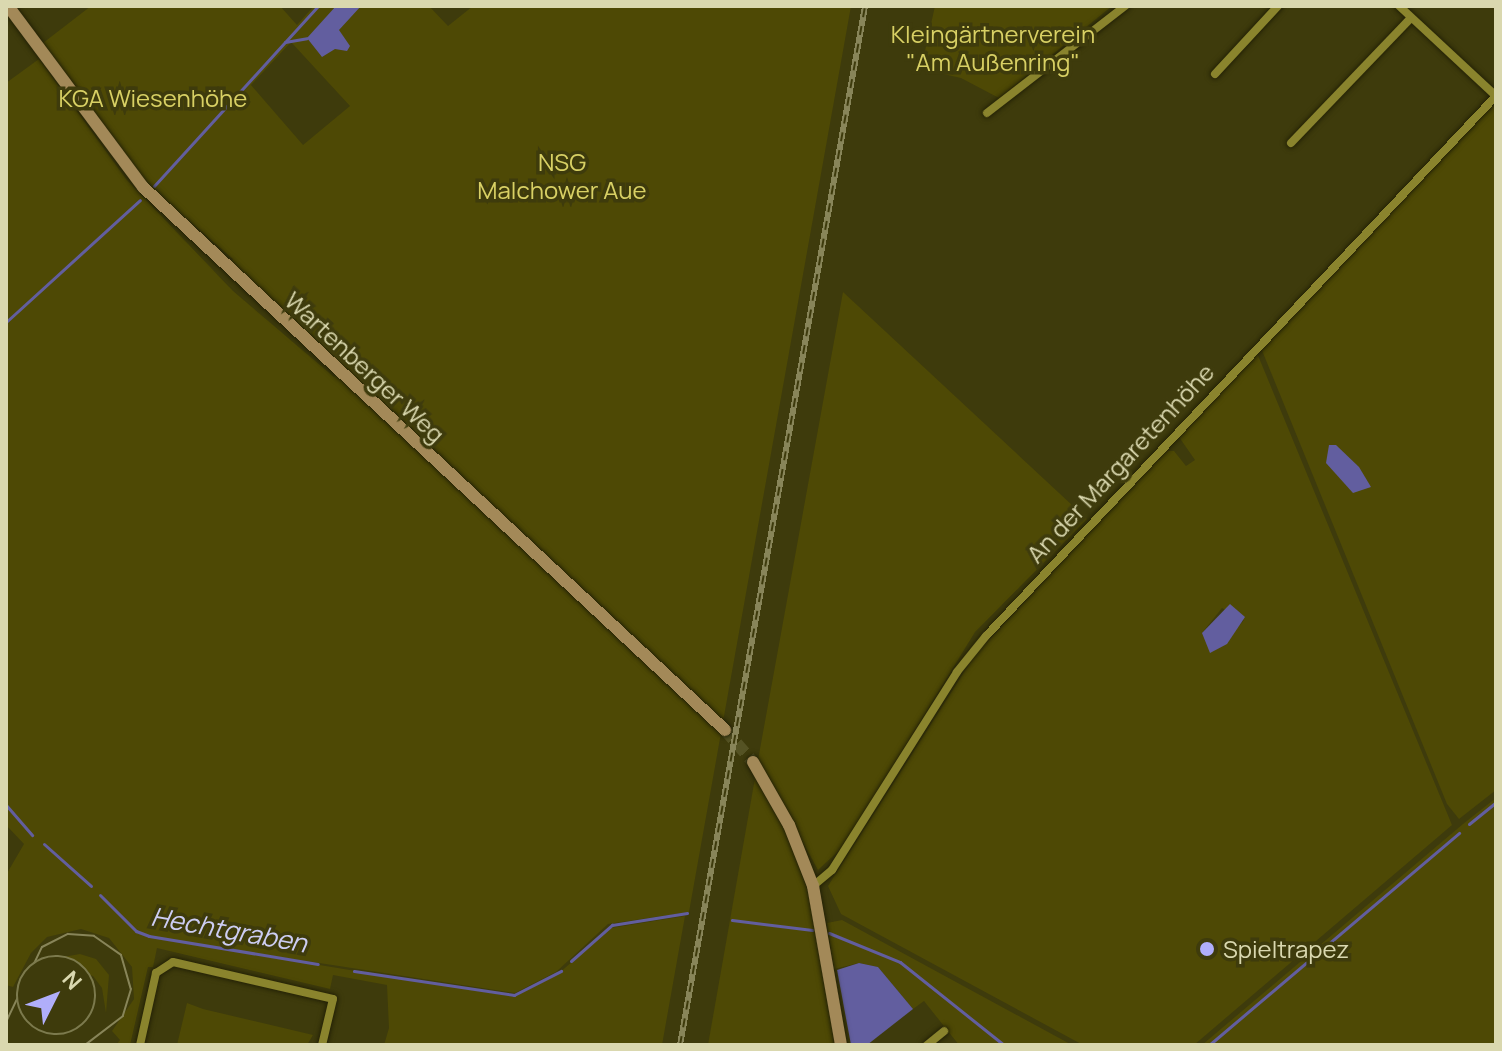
<!DOCTYPE html>
<html>
<head>
<meta charset="utf-8">
<style>
  body { margin:0 }
  #map { position:relative; width:1502px; height:1051px; overflow:hidden; background:#3e3b0c; font-family:Manrope,sans-serif }
  div>[style] { position:absolute }
  [style*='--x'] { left:calc(var(--x)*1px); top:calc(var(--y)*1px); width:calc(var(--w)*1px); rotate:calc(var(--a)*1deg) }
  .green>* { inset:0; background:#4e4905 }
  .water>* { inset:0; background:#625e9f }
  .stream>* { height:3px; margin:-1.5px; padding:0 1.5px; transform-origin:1.5px; border-radius:1.5px; background:#625e9f }
  .secondary-tunnel>* { height:12px; margin-top:-6px; transform-origin:0; background:repeating-linear-gradient(90deg,#555324 0 12px,transparent 0 18px) }
  .roads { filter:drop-shadow(0 0 2px #242206) drop-shadow(0 0 2px #242206) }
  .minor>* { height:8px; margin:-4px; padding:0 4px; transform-origin:4px; border-radius:4px; background:#8a842d }
  .secondary>* { height:12px; margin:-6px; padding:0 6px; transform-origin:6px; border-radius:6px; background:#a38958 }
  .tram>* { height:2px; margin:-1px; padding:0 1px; transform-origin:1px; border-radius:1px; background:#888559 }
  .rail>* { height:6px; margin-top:-3px; transform-origin:0; background:repeating-linear-gradient(90deg,#3e3b0c 0 9px,#888559 0 18px); box-sizing:border-box; border-block:2px solid #888559 }
  .dots>* { width:22px; height:22px; translate:-50% -50%; box-sizing:border-box; border:4px solid #3e3b0c; border-radius:50% }
  span { translate:-50% -50%; white-space:nowrap; text-align:center; line-height:1.15; -webkit-text-stroke:7px #3e3b0c; paint-order:stroke }
  .park-label { font-size:24px; color:#d8d064 }
  .street-label { font-size:24px; color:#dad8af }
  .poi-label { font-size:24px; color:#dad8af }
  .left { translate:0 -50%; text-align:left }
  .water-label { font-size:26px; color:#cdcdf3; font-style:italic }
  .frame { position:absolute; inset:0; border:8px solid #dad8af; pointer-events:none }
  .north { position:absolute; left:16px; top:955px; width:80px; height:80px; box-sizing:border-box; background:#3e3b0c; border:2px solid #7c7a4d; border-radius:50%; rotate:48deg; font-size:22px; font-weight:700; line-height:32px; text-align:center; color:#dad8af }
  .north::after { content:''; display:block; margin:auto; width:28px; height:36px; background:#b0aefa; clip-path:polygon(50% 0,100% 100%,50% 72%,0 100%) }
</style>
</head>
<body>
<div id="map">
  <div class="green">
    <i style="clip-path:polygon(evenodd,91px 6px,280px 6px,297px 25px,314px 6px,429px 6px,448px 26px,473px 6px,851px 6px,689px 912px,608px 924px,556px 972px,515px 993px,131px 934px,514px 997px,558px 974px,611px 928px,685px 916px,662px 1045px,384px 1045px,389px 1028px,387px 985px,333px 975px,330px 989px,157px 948px,153px 967px,148px 967px,130px 1045px,116px 1045px,120px 1040px,112px 1031px,134px 999px,132px 967px,109px 938px,81px 929px,47px 937px,31px 953px,13px 987px,6px 985px,6px 875px,24px 844px,6px 825px,6px 83px,39px 59px,126px 179px,233px 291px,334px 377px,343px 368px,230px 263px,233px 259px,149px 186px,43px 43px,91px 6px,291px 42px,350px 106px,303px 145px,251px 85px,291px 42px)"></i>
    <i style="clip-path:polygon(935px 6px,1112px 6px,999px 98px,961px 78px,921px 69px)"></i>
    <i style="clip-path:polygon(1496px 99px,1496px 790px,1459px 819px,1447px 804px,1261px 348px)"></i>
    <i style="clip-path:polygon(843px 292px,1087px 519px,975px 632px,844px 846px,818px 870px,758px 760px)"></i>
    <i style="clip-path:polygon(evenodd,1257px 353px,1452px 825px,1194px 1045px,1083px 1045px,841px 914px,828px 886px,975px 655px,1165px 451px,1174px 451px,1186px 466px,1195px 460px,1179px 437px,1257px 353px,1222px 608px,1244px 620px,1238px 627px,1202px 633px,1222px 608px)"></i>
    <i style="clip-path:polygon(755px 778px,788px 836px,810px 897px,836px 1045px,708px 1045px)"></i>
    <i style="clip-path:polygon(1496px 798px,1496px 1045px,1202px 1045px,1463px 824px)"></i>
    <i style="clip-path:polygon(842px 920px,1072px 1045px,959px 1045px,924px 1001px,913px 1009px,878px 967px,859px 963px,834px 969px,827px 923px)"></i>
    <i style="clip-path:polygon(80px 954px,96px 959px,109px 975px,106px 1013px,102px 988px,93px 976px,59px 967px,57px 958px)"></i>
    <i style="clip-path:polygon(187px 1003px,203px 1009px,313px 1035px,307px 1045px,177px 1045px)"></i>
  </div>
  <div class="water">
    <i style="clip-path:polygon(336px 6px,361px 6px,339px 30px,350px 46px,347px 51px,335px 49px,322px 57px,307px 38px)"></i>
    <i style="clip-path:polygon(1329px 445px,1336px 445px,1359px 467px,1371px 487px,1353px 493px,1326px 463px)"></i>
    <i style="clip-path:polygon(1230px 604px,1245px 617px,1227px 644px,1210px 653px,1202px 633px)"></i>
    <i style="clip-path:polygon(859px 963px,878px 967px,913px 1009px,867px 1045px,851px 1045px,837px 970px)"></i>
  </div>
  <div class="stream">
    <i style="--x:286;--y:41;--w:47;--a:-47.6"></i>
    <i style="--x:154;--y:186;--w:195;--a:-47.7"></i>
    <i style="--x:285;--y:42;--w:22;--a:-10"></i>
    <i style="--x:6;--y:322;--w:181;--a:-42.3"></i>
    <i style="--x:6;--y:805;--w:40;--a:49"></i>
    <i style="--x:1469;--y:824;--w:35;--a:-39"></i>
    <i style="--x:44;--y:844;--w:63;--a:41.8"></i>
    <i style="--x:100;--y:895;--w:51;--a:45"></i>
    <i style="--x:136;--y:931;--w:14;--a:21"></i>
    <i style="--x:149;--y:936;--w:171;--a:9.4"></i>
    <i style="--x:732;--y:920;--w:81;--a:7.1"></i>
    <i style="--x:829;--y:933;--w:77;--a:22.2"></i>
    <i style="--x:900;--y:962;--w:133;--a:38.6"></i>
    <i style="--x:571;--y:961;--w:55;--a:-41.3"></i>
    <i style="--x:612;--y:925;--w:76;--a:-9.1"></i>
    <i style="--x:354;--y:971;--w:162;--a:8.5"></i>
    <i style="--x:514;--y:995;--w:53;--a:-27.1"></i>
    <i style="--x:1209;--y:1045;--w:328;--a:-40.3"></i>
  </div>
  <div class="secondary-tunnel">
    <i style="--x:725;--y:730;--w:43;--a:48.8"></i>
  </div>
  <div class="roads">
    <div class="minor">
      <i style="--x:1215;--y:74;--w:93;--a:-47.2"></i>
      <i style="--x:987;--y:113;--w:175;--a:-37.8"></i>
      <i style="--x:1291;--y:143;--w:173;--a:-46.2"></i>
      <i style="--x:813;--y:886;--w:25;--a:-40"></i>
      <i style="--x:832;--y:870;--w:234;--a:-57.7"></i>
      <i style="--x:957;--y:672;--w:46;--a:-51.1"></i>
      <i style="--x:986;--y:636;--w:743;--a:-46.64"></i>
      <i style="--x:1496;--y:96;--w:132;--a:-137.1"></i>
      <i style="--x:140;--y:1045;--w:74;--a:-77.5"></i>
      <i style="--x:156;--y:973;--w:20;--a:-33"></i>
      <i style="--x:173;--y:962;--w:164;--a:13"></i>
      <i style="--x:333;--y:999;--w:47;--a:103.4"></i>
      <i style="--x:927;--y:1045;--w:22;--a:-39"></i>
    </div>
    <div class="secondary">
      <i style="--x:8;--y:6;--w:226;--a:53.3"></i>
      <i style="--x:143;--y:187;--w:796;--a:43.01"></i>
      <i style="--x:753;--y:762;--w:73;--a:60.3"></i>
      <i style="--x:789;--y:825;--w:66;--a:68.5"></i>
      <i style="--x:813;--y:886;--w:161;--a:80"></i>
    </div>
  </div>
  <div class="tram">
    <i style="--x:6;--y:1022;--w:83;--a:-64.4"></i>
    <i style="--x:42;--y:947;--w:29;--a:-27"></i>
    <i style="--x:68;--y:934;--w:26;--a:4"></i>
    <i style="--x:94;--y:936;--w:33;--a:35"></i>
    <i style="--x:121;--y:955;--w:35;--a:74"></i>
    <i style="--x:131;--y:989;--w:28;--a:107"></i>
    <i style="--x:123;--y:1016;--w:48;--a:142.7"></i>
  </div>
  <div class="rail">
    <i style="--x:680;--y:1045;--w:1055;--a:-79.9"></i>
  </div>
  <div class="dots">
    <i style="left:1207px;top:949px;background:#b0aefa"></i>
  </div>
  <div class="park-label">
    <span style="left:993px;top:48px">Kleingärtnerverein<br>"Am Außenring"</span>
    <span style="left:153px;top:98px">KGA Wiesenhöhe</span>
    <span style="left:562px;top:176px">NSG<br>Malchower Aue</span>
  </div>
  <div class="street-label">
    <span style="left:365px;top:367px;rotate:43deg">Wartenberger Weg</span>
    <span style="left:1120px;top:463px;rotate:-47deg">An der Margaretenhöhe</span>
  </div>
  <div class="poi-label">
    <span class="left" style="left:1223px;top:949px">Spieltrapez</span>
  </div>
  <div class="water-label">
    <span style="left:229px;top:930px;rotate:10deg">Hechtgraben</span>
  </div>
  <div class="frame"></div>
  <div class="north">N</div>
</div>
</body>
</html>
